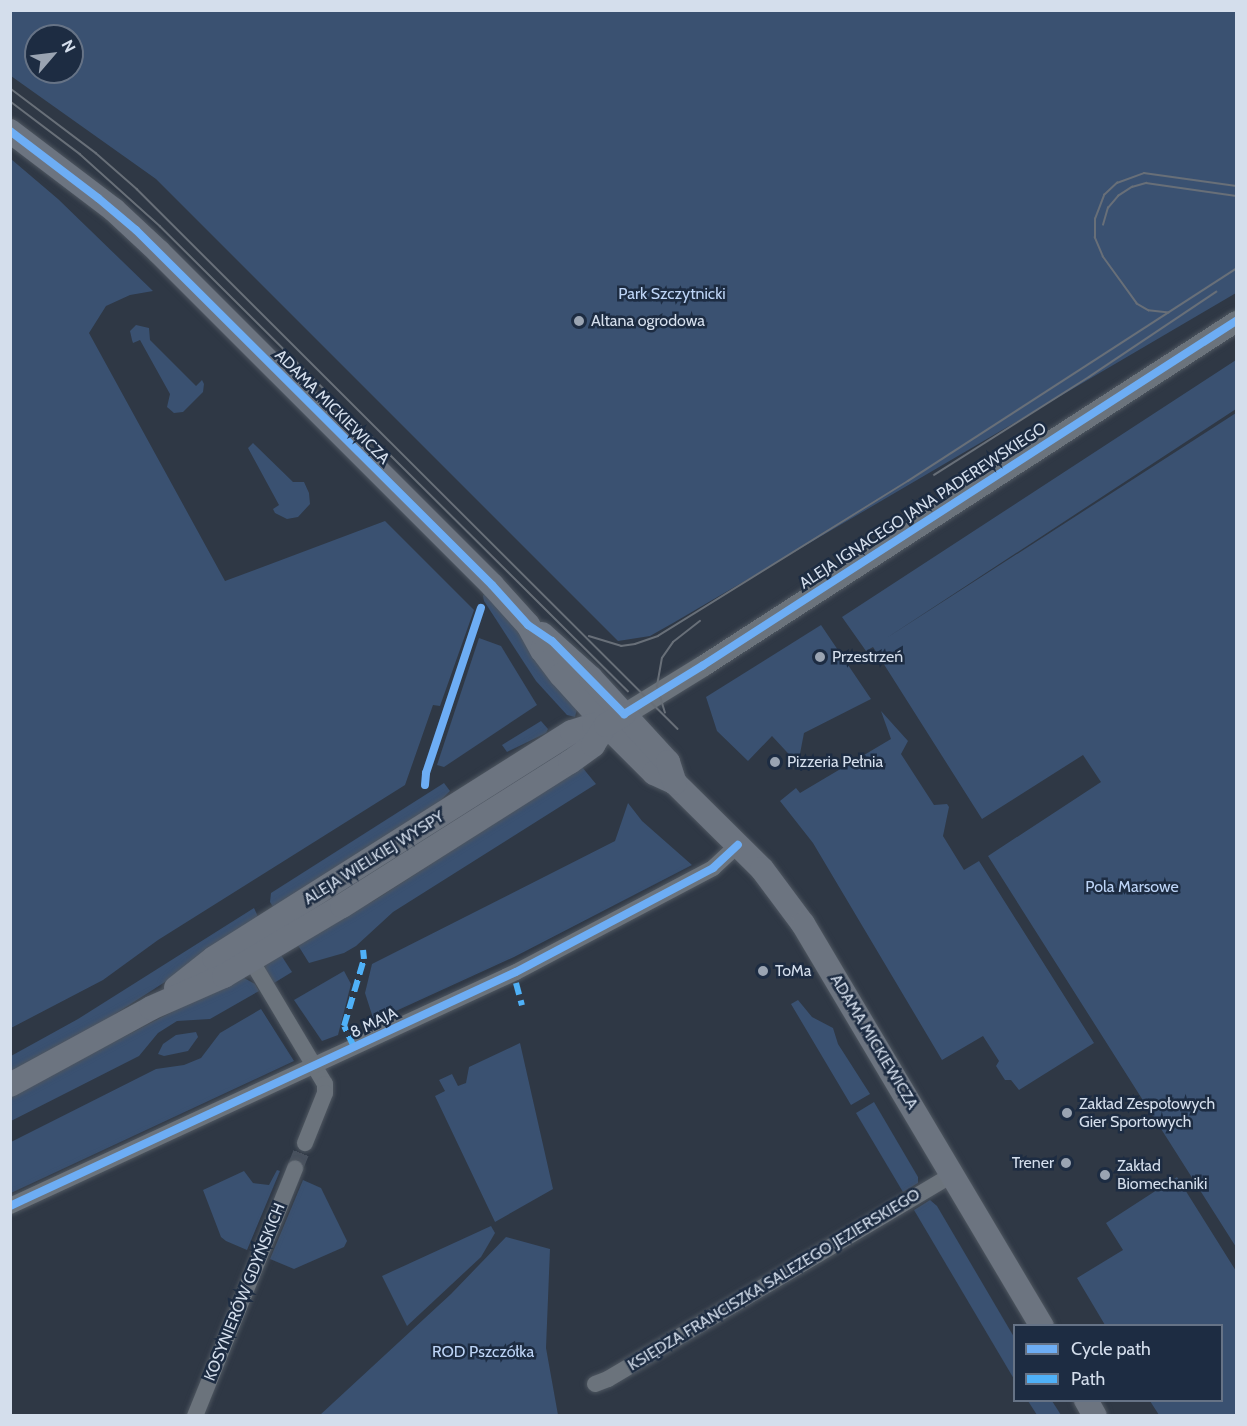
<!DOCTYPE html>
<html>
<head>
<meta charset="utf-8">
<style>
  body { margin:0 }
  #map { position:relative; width:1247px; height:1426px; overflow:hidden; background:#2f3845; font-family:Cabin,sans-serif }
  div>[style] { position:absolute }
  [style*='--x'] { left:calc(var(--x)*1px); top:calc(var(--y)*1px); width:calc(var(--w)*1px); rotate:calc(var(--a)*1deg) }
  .green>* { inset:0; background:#3a5171 }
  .minor-tunnel>* { height:16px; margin-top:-8px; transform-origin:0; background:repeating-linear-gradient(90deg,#48515e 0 16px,transparent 0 24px) }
  .roads { filter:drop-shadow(0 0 2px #4e5660) drop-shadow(0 0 2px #4e5660) }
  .minor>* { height:16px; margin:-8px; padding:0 8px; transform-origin:8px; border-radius:8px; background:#6b737c }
  .tertiary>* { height:21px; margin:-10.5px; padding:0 10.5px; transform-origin:10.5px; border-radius:10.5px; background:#6b737c }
  .secondary>* { height:24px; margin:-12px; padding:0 12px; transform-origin:12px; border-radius:12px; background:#6c7480 }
  .tram>* { height:1.5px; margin:-0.75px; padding:0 0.75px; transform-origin:0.75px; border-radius:0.75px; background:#686f78 }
  .quiet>* { height:6px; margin-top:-3px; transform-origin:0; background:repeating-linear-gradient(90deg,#4fb1f8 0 12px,transparent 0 18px) }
  .cycleway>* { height:8px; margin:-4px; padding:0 4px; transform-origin:4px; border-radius:4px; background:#6dadf4 }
  .dots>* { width:16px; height:16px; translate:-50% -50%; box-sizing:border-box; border:3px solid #1d2c42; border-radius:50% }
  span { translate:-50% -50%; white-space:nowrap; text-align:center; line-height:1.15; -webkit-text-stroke:5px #1d2c42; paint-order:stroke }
  .park-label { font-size:16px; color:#bdd4f6 }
  .poi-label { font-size:16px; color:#d4deec }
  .left { translate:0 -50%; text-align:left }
  .right { translate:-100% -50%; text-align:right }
  .street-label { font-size:16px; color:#d4deec }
  .frame { position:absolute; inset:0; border:12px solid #d4deec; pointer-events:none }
  .legend { position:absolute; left:1013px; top:1324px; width:210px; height:78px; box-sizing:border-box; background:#1d2c42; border:2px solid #667386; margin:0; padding:8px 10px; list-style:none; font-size:18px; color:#d4deec }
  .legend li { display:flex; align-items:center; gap:12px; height:30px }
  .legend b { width:30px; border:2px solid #667386 }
  .north { position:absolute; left:24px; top:24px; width:60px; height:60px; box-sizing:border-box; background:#1d2c42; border:2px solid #667386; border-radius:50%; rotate:62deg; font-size:16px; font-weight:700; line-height:24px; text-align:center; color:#d4deec }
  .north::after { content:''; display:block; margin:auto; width:21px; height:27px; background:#9aa4b2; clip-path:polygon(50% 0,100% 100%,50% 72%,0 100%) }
</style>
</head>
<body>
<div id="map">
  <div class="green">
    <i style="clip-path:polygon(evenodd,10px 11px,1236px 11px,1236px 293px,673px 623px,650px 636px,618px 641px,156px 179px,11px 76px,10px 11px,36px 36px,72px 36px,72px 72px,36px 72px,36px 36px)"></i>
    <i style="clip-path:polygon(11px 159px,58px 199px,153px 291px,130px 295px,106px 306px,89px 333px,225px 581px,385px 521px,474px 610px,440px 706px,433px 705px,405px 785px,158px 940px,103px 980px,11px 1028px)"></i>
    <i style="clip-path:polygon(136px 325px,149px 328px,150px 340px,196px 386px,202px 380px,204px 384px,203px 392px,183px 412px,174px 413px,167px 407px,170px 394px,140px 340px,133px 343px,132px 340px,130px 331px)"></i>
    <i style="clip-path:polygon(1236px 360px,1236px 409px,885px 639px,1236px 413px,1236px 1247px,988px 856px,1101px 782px,1083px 755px,982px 819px,873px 647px,866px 651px,842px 617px)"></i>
    <i style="clip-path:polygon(253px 443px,293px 482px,304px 482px,309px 493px,310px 504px,298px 517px,287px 519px,275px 513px,273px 509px,279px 505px,248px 448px)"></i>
    <i style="clip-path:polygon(486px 590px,577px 709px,575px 717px,567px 715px,536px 681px,484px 601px,483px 596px)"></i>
    <i style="clip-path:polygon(821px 625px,871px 699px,804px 733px,798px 764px,772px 736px,748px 761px,717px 731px,706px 697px)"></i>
    <i style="clip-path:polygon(479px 638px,501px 646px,537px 705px,444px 767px,437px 765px)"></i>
    <i style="clip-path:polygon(881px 711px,908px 741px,901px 754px,934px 805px,947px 804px,949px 807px,943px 836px,964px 870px,979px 861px,1094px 1043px,1019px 1090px,1011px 1080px,1005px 1080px,996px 1066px,999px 1061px,983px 1036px,942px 1060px,813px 843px,780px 801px,796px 788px,800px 793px,891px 739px)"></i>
    <i style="clip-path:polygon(541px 721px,548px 729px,546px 733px,507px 752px,502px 745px)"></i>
    <i style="clip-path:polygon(582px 767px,596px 784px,393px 912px,356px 946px,344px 953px,309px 963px,296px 942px,375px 900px)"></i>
    <i style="clip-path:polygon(444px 783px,450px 791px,434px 807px,275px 910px,270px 902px,271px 893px)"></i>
    <i style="clip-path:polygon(628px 803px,642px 821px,692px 865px,514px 957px,374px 1021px,365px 993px,372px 964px,615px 841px)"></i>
    <i style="clip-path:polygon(254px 908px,260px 921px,98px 1025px,11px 1073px,11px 1056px,78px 1019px)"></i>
    <i style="clip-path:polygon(279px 952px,292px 972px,274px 983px,266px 971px,265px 965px)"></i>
    <i style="clip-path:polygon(344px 971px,351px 984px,338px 1035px,322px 1041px,294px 1000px)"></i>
    <i style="clip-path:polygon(244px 978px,255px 984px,259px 991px,210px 1019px,177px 1021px,158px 1033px,139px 1056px,11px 1121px,11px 1095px,232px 981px)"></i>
    <i style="clip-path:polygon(798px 1000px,812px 1017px,833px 1028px,838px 1044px,870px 1094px,851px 1105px,791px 1004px)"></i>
    <i style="clip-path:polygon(261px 1009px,294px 1061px,11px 1193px,11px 1142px,156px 1069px,184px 1065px,201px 1058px,220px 1033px)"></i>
    <i style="clip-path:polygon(196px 1032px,198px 1037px,188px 1051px,164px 1056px,158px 1054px,163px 1044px,176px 1035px)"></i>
    <i style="clip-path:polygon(520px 1043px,553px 1189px,495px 1222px,435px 1096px,445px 1091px,439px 1080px,452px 1074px,458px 1086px,466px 1083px,469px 1067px)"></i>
    <i style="clip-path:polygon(874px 1102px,918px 1177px,918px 1183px,903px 1192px,856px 1113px)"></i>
    <i style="clip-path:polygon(277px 1170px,280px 1171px,247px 1250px,226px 1241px,221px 1237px,203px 1190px,244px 1171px,253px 1183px,269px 1185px)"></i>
    <i style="clip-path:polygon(1177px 1177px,1236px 1271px,1236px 1415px,1159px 1415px,1150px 1401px,1222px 1400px,1222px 1326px,1105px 1325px,1077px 1278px,1123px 1250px,1106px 1223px)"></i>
    <i style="clip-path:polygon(303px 1180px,321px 1188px,347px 1241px,344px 1247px,294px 1269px,270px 1259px)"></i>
    <i style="clip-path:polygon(930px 1200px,937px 1206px,1014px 1337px,1014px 1379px,914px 1210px)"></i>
    <i style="clip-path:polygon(491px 1226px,495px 1233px,481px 1257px,407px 1326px,382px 1276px)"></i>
    <i style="clip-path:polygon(506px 1237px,550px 1249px,546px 1348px,558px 1415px,320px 1415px,451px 1294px)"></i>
    <i style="clip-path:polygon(1028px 1401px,1052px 1401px,1061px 1415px,1037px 1415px)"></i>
  </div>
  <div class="minor-tunnel">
    <i style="--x:295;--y:1168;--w:27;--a:-68"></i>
  </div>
  <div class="roads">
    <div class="minor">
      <i style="--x:251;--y:960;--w:144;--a:59.2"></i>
      <i style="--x:325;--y:1084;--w:9;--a:90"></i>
      <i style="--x:325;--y:1093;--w:54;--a:111.8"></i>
      <i style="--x:10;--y:1206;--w:557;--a:-24.82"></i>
      <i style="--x:516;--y:972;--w:223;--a:-27.8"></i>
      <i style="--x:713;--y:868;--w:34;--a:-43"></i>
      <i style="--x:595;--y:1384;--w:14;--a:-21"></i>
      <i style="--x:608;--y:1379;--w:401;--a:-30.7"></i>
      <i style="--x:195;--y:1416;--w:267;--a:-68"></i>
    </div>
    <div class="tertiary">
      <i style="--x:624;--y:714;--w:92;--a:-31.6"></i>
      <i style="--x:702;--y:666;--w:636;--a:-32.87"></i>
    </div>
    <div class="secondary">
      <i style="--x:10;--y:131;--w:131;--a:37.2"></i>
      <i style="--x:114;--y:210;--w:62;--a:43"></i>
      <i style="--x:159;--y:252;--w:471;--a:45"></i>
      <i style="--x:492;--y:585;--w:54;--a:48"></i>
      <i style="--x:528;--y:625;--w:29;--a:61"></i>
      <i style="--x:542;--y:650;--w:31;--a:53"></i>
      <i style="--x:561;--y:675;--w:67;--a:48"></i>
      <i style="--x:606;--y:725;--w:68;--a:45"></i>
      <i style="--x:654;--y:773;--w:23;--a:25"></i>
      <i style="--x:675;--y:783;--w:122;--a:44.7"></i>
      <i style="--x:762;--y:869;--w:69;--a:53.3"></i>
      <i style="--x:803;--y:924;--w:468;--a:59.3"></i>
      <i style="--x:542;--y:634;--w:66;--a:41.9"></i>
      <i style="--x:591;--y:678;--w:114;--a:47.5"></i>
      <i style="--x:668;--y:762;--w:22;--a:72"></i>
      <i style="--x:176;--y:988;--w:48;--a:-38.3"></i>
      <i style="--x:214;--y:958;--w:423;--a:-32.3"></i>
      <i style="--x:572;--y:732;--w:23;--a:-18"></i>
      <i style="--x:594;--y:725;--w:12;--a:0"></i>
      <i style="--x:10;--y:1085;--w:161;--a:-28.6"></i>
      <i style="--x:151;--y:1008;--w:80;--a:-23.7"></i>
      <i style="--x:224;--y:976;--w:137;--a:-30.7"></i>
      <i style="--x:342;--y:906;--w:270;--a:-32.3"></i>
      <i style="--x:570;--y:762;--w:29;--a:-36"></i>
      <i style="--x:593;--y:745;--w:24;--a:-57"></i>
      <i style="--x:606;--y:725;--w:21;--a:-31"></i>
      <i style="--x:1086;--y:1400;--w:18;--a:61"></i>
    </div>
  </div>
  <div class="tram">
    <i style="--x:10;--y:88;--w:108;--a:37.1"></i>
    <i style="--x:96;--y:153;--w:55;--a:41.3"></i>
    <i style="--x:137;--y:189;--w:764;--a:44.95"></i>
    <i style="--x:10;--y:101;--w:88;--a:37.1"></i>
    <i style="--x:80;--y:154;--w:108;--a:42"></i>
    <i style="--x:160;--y:226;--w:660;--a:44.82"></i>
    <i style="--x:1103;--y:225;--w:18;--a:-74"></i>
    <i style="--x:1108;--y:208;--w:16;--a:-50"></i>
    <i style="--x:1118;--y:196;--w:17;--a:-33"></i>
    <i style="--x:1132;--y:187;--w:15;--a:-16"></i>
    <i style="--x:1146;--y:183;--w:91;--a:8.2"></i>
    <i style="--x:1169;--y:313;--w:20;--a:-174"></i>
    <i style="--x:1149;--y:311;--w:14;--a:-150"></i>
    <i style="--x:1137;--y:304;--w:58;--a:-125.9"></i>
    <i style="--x:1103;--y:257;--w:21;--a:-113"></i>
    <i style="--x:1095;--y:238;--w:19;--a:-90"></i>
    <i style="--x:1095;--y:219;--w:26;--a:-69"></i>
    <i style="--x:1104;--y:195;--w:18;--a:-43"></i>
    <i style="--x:1117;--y:183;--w:29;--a:-20"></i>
    <i style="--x:1144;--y:173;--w:93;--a:8"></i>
    <i style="--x:934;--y:475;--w:183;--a:-32.3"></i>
    <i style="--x:1089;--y:377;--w:153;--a:-33.8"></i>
    <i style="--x:589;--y:636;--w:34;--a:17"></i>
    <i style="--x:621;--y:646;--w:14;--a:-8"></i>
    <i style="--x:635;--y:644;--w:24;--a:-19"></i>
    <i style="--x:658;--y:636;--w:294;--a:-31.8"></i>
    <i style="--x:908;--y:481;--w:391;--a:-32.9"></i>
    <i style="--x:665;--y:713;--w:28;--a:-107"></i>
    <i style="--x:657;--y:686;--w:28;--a:-80"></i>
    <i style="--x:662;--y:658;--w:19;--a:-55"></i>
    <i style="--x:673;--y:642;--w:34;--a:-38"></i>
  </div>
  <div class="quiet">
    <i style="--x:516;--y:983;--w:23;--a:75"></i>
    <i style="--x:354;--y:1047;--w:23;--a:-115"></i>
    <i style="--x:344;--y:1026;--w:70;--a:-73.4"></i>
    <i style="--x:364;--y:959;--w:9;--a:-96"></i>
  </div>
  <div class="cycleway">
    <i style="--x:10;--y:131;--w:111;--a:37.3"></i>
    <i style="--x:98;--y:198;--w:50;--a:40.1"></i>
    <i style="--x:136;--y:230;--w:503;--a:44.92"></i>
    <i style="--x:492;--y:585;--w:54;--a:48"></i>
    <i style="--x:528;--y:625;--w:29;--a:34"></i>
    <i style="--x:552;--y:641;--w:103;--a:45.4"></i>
    <i style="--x:624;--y:714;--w:92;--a:-31.6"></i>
    <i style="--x:702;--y:666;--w:636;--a:-32.87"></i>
    <i style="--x:425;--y:785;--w:12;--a:-85"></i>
    <i style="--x:426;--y:773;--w:174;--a:-71.6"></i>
    <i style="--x:10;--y:1206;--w:557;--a:-24.82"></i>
    <i style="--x:516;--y:972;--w:223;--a:-27.8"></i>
    <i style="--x:713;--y:868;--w:34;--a:-43"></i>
  </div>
  <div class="dots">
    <i style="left:579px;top:321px;background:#9aa4b2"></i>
    <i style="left:820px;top:657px;background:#9aa4b2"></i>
    <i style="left:775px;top:762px;background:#9aa4b2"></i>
    <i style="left:763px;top:971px;background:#9aa4b2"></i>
    <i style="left:1067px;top:1113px;background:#9aa4b2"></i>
    <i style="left:1066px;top:1163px;background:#9aa4b2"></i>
    <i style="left:1105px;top:1175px;background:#9aa4b2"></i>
  </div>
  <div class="park-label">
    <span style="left:672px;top:294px">Park Szczytnicki</span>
    <span style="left:1132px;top:887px">Pola Marsowe</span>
    <span style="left:483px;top:1352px">ROD Pszczółka</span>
  </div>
  <div class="poi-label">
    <span class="left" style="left:591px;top:321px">Altana ogrodowa</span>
    <span class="left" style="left:832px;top:657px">Przestrzeń</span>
    <span class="left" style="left:787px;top:762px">Pizzeria Pełnia</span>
    <span class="left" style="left:775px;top:971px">ToMa</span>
    <span class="left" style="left:1079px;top:1113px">Zakład Zespołowych<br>Gier Sportowych</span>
    <span class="right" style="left:1054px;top:1163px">Trener</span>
    <span class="left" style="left:1117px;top:1175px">Zakład<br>Biomechaniki</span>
  </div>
  <div class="street-label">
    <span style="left:332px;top:407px;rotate:45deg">ADAMA MICKIEWICZA</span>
    <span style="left:923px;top:506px;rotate:-33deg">ALEJA IGNACEGO JANA PADEREWSKIEGO</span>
    <span style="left:374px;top:858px;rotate:-32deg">ALEJA WIELKIEJ WYSPY</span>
    <span style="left:374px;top:1023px;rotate:-26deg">8 MAJA</span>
    <span style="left:874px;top:1042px;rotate:59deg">ADAMA MICKIEWICZA</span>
    <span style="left:774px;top:1280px;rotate:-31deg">KSIĘDZA FRANCISZKA SALEZEGO JEZIERSKIEGO</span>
    <span style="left:245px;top:1292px;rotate:-68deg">KOSYNIERÓW GDYŃSKICH</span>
  </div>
  <div class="frame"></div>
  <ul class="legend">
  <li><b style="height:8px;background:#6dadf4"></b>Cycle path</li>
  <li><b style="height:8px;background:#4fb1f8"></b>Path</li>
  </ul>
  <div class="north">N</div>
</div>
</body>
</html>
